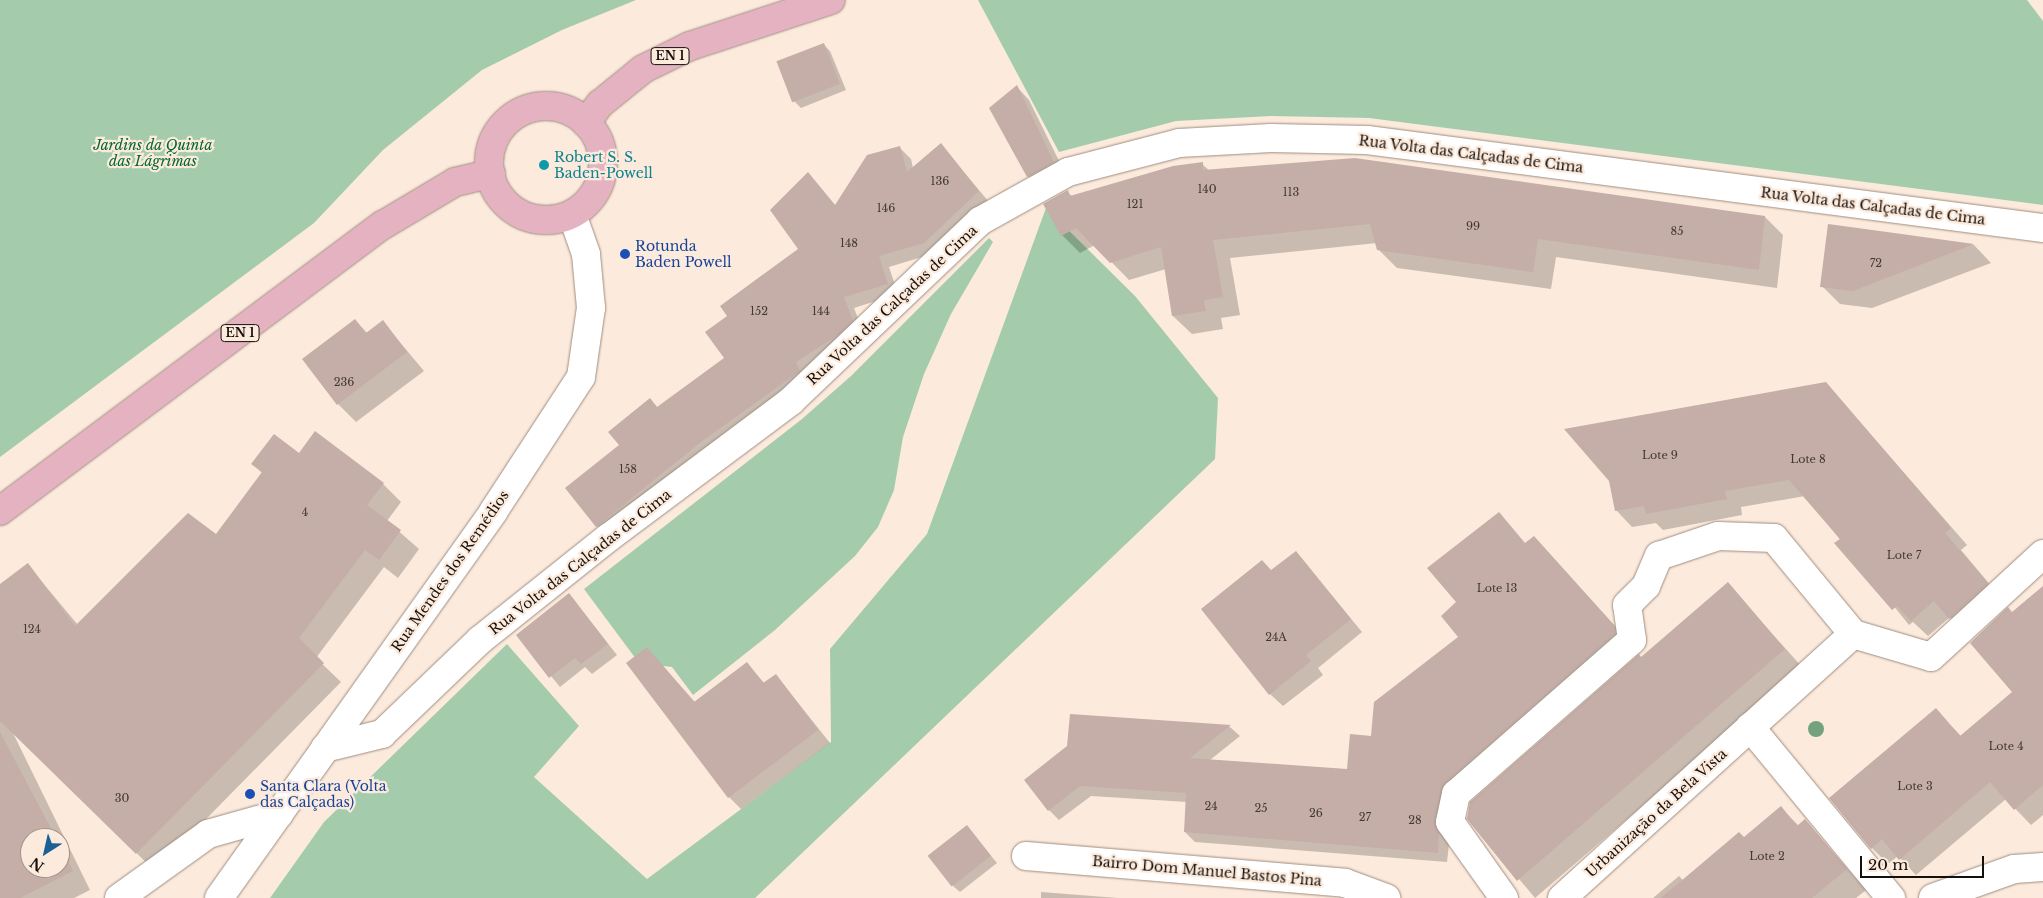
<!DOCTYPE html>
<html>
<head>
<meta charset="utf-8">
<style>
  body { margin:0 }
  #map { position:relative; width:2043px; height:898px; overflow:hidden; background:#fceadc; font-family:"Libre Baskerville",serif }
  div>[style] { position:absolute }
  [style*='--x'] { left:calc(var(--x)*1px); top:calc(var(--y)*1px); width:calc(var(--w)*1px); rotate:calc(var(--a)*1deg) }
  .green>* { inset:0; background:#a4ccac }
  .shadow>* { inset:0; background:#0003 }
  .building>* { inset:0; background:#c4aea7; transform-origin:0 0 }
  .roads { filter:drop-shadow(0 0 1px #9e8d80) drop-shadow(0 0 1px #9e8d80) }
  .minor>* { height:28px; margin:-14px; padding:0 14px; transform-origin:14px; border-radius:14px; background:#fff }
  .major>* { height:28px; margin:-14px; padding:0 14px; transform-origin:14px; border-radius:14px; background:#e5b2c1 }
  .major>.ring { margin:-14px; padding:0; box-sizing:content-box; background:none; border:28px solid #e5b2c1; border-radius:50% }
  .trees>* { width:16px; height:16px; margin:-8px; border-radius:50%; background:#72a37d }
  .dots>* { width:14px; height:14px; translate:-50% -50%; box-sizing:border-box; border:2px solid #fceadc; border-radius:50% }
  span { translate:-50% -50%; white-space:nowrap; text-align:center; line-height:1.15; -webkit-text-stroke:4.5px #fceadc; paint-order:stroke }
  .number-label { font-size:11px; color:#423832 }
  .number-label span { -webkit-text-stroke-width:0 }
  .shield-label span { padding:1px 4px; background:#fceadc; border:1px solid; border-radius:4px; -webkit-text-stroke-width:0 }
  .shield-label { font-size:12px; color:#16100b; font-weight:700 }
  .park-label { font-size:14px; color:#01692f; font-style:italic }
  .street-label { font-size:14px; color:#16100b }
  .culture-label { font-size:14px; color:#0d838f }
  .left { translate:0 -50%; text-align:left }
  .transit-label { font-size:14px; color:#164399 }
  .north { position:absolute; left:20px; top:828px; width:50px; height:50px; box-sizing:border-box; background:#fceadc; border:1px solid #a09388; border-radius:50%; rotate:215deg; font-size:14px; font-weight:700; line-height:20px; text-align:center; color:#16100b }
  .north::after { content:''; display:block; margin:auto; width:18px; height:22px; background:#1b5f94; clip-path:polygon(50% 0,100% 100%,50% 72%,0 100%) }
  .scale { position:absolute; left:1860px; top:856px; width:124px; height:22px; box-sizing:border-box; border:2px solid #16100b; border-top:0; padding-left:6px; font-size:15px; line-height:18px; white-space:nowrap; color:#16100b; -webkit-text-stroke:4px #fceadc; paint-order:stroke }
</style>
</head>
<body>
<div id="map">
  <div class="green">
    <i style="clip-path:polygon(0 0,636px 0,562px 30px,482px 70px,383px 150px,314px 223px,0 457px)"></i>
    <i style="clip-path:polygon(978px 0,2027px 0,2043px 21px,2043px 205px,1369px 118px,1271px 116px,1176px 121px,1059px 152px)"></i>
    <i style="clip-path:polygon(1046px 208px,1135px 296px,1218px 398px,1215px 459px,755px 898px,270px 898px,324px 822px,507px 644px,579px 726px,534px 777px,647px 879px,831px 742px,830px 649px,927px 534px)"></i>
    <i style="clip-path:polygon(989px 238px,993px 242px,951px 314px,924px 374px,903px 437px,894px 490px,878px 527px,855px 556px,775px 630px,693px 695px,672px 667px,639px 663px,584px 589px,802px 419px,851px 376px)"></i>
  </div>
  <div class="shadow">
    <i style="clip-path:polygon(824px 45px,830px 51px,846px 90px,801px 108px,794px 101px)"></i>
    <i style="clip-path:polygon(1017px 87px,1029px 100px,1066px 175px,1041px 189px,1028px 176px)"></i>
    <i style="clip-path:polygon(941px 145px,989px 202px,935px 253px,889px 267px,898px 294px,854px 308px,863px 332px,607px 537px,597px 526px,621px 445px,650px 400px,658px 408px,726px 358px,729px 316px,800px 250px,808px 174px,836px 206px,900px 148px,911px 159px,913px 168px)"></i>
    <i style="clip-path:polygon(1202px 164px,1210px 171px,1765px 217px,1783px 235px,1777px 288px,1556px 257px,1551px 289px,1397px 268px,1378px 249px,1377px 243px,1230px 258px,1240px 315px,1221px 318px,1223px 329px,1192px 334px,1173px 316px,1166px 269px,1129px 280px,1095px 245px,1080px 253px,1062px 235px,1067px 192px,1072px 196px)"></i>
    <i style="clip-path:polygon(1829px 226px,1974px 245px,1991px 263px,1872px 308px,1840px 304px,1822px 286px)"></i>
    <i style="clip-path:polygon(355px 320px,368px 334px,383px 322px,424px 371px,356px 422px,338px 404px)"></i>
    <i style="clip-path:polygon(1826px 383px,1967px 545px,1961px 550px,2003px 600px,1966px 634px,1950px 617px,1928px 636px,1913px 622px,1909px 625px,1805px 496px,1741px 507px,1742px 515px,1663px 530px,1656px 523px,1632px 527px,1616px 510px)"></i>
    <i style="clip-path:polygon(evenodd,299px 454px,383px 484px,401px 502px,387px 521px,419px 549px,398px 578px,384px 567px,316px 658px,341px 682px,155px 871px,13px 733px,90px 890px,74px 898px,0 898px,0 585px,27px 564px,78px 625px,216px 536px,263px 474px,253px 464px,299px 454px,30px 838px,60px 838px,60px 868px,30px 868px,30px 838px)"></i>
    <i style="clip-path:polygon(1534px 537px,1624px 636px,1455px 793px,1444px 830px,1449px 844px,1447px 862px,1195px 842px,1185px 832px,1187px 802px,1091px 796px,1059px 820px,1049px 810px,1069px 746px,1071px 715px,1230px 727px,1240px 736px,1210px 760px,1348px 770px,1372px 737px,1460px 637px,1526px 544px)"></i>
    <i style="clip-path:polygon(1296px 552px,1362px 632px,1318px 668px,1323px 675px,1283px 706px,1270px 694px,1272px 571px)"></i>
    <i style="clip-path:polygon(1727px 584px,1803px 668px,1535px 898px,1468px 818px,1642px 658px)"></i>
    <i style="clip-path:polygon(569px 594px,617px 655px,592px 674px,585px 667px,560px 687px,517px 635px)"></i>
    <i style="clip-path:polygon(2043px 600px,2043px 815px,2031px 825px,2006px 799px,1916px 875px,1898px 856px,1888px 864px,1872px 848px,1936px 710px,1961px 736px,2014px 692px,2013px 614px)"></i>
    <i style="clip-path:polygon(647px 648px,695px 702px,747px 663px,765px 684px,776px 675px,830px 743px,741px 809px,729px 797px)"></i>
    <i style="clip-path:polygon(1781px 808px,1799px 826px,1805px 820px,1866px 890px,1856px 898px,1653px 898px,1679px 876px,1684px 881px,1744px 839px)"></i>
    <i style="clip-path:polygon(967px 827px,997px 863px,960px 892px,953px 886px)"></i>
    <i style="clip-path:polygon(1041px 892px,1118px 898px,1041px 898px)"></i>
  </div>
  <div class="building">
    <i style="left:824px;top:43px;width:44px;height:51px;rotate:69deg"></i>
    <i style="clip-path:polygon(1017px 85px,1054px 162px,1027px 177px,989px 108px)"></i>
    <i style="clip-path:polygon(941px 143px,979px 191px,924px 243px,879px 256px,888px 284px,844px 297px,853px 321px,838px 335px,796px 362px,800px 371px,701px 442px,596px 527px,565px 488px,619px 445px,608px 432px,650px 398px,657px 407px,724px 358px,705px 332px,727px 316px,720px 306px,798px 249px,770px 210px,808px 172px,835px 205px,867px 155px,900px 146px,907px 172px)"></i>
    <i style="clip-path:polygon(1355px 158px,1765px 216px,1759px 270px,1538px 239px,1533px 272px,1377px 250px,1370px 224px,1213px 240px,1223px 297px,1204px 300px,1206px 311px,1172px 316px,1161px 247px,1110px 263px,1076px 228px,1061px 236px,1043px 204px,1068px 190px,1070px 196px,1173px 166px,1203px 162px,1203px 170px)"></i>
    <i style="clip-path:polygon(1828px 224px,1887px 232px,1974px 244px,1853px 291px,1820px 287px)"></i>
    <i style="clip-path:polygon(355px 319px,366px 333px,383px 320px,407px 352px,337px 405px,302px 359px)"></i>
    <i style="clip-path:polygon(1826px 382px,1951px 528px,1945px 533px,1988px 583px,1949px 619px,1934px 601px,1911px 621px,1897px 606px,1892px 610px,1834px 543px,1840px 539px,1789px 480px,1725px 491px,1727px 499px,1646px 514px,1644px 506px,1615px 511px,1609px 481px,1564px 429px)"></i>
    <i style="clip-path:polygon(315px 431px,384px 483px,367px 505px,401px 530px,379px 560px,365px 550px,299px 638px,324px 663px,136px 854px,0 721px,0 584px,28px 563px,75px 626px,188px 513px,216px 534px,262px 472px,251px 464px,274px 434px,299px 453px)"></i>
    <i style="clip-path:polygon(1499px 512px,1525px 543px,1534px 536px,1614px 625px,1615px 634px,1445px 783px,1435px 819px,1439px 833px,1438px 853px,1184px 832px,1186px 793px,1080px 786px,1048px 811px,1024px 780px,1067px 746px,1070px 714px,1231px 725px,1190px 758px,1347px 769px,1350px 734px,1371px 736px,1374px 702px,1458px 637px,1441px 616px,1456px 602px,1427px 568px)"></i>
    <i style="clip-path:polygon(1296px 551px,1351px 619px,1306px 655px,1311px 661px,1269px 695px,1201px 609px,1262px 560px,1271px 570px)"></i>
    <i style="clip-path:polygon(1728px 582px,1785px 649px,1517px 881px,1467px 819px,1470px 802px,1639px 654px,1641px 657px)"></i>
    <i style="clip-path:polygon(2043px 586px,2043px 785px,2014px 810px,1990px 782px,1899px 860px,1882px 839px,1871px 849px,1829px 798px,1936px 708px,1960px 736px,2012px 692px,1970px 643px,2008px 607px,2012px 612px)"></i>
    <i style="clip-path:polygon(569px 593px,608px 644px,581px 664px,575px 658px,549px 678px,516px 635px)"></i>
    <i style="clip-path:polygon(647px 647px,694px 702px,747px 662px,763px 683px,776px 674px,818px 730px,728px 798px,626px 663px)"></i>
    <i style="clip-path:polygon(0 732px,56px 838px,30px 838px,30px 868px,60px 868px,60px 846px,73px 871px,20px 898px,0 898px)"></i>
    <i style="clip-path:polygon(1781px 806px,1797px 826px,1805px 819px,1847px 869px,1812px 898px,1661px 898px,1739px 832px,1744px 837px)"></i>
    <i style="left:967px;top:825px;width:39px;height:50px;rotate:52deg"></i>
  </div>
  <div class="roads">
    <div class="minor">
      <i style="--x:1853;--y:634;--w:81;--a:16.4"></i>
      <i style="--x:1931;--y:657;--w:152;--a:-42.6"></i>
      <i style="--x:1750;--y:727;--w:222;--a:50.5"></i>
      <i style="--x:325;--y:748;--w:59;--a:-13.8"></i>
      <i style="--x:382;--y:734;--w:136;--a:-43.8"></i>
      <i style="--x:480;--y:640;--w:164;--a:-38.6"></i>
      <i style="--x:608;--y:538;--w:229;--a:-36.8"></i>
      <i style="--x:791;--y:401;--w:261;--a:-43.6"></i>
      <i style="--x:980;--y:221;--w:101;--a:-29.1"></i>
      <i style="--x:1068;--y:172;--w:115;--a:-14.6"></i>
      <i style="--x:1179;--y:143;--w:92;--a:-3.1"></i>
      <i style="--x:1271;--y:138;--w:96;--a:1.2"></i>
      <i style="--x:1367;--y:140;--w:682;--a:7.42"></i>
      <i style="--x:1026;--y:856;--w:320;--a:4.8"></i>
      <i style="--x:1345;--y:883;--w:44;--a:20.1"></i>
      <i style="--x:119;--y:898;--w:110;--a:-35.7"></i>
      <i style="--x:208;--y:834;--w:74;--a:-15.7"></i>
      <i style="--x:219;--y:898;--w:473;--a:-54.6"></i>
      <i style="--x:493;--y:512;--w:161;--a:-56.9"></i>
      <i style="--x:581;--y:377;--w:70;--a:-81.8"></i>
      <i style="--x:591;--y:308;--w:54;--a:-95.3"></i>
      <i style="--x:586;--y:254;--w:42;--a:-109.3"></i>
      <i style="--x:1504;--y:898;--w:93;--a:-125.4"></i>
      <i style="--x:1450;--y:822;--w:29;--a:-78"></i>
      <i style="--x:1456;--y:794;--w:234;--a:-41.2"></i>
      <i style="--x:1632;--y:640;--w:35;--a:-98"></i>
      <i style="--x:1627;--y:605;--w:27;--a:-45"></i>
      <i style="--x:1646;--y:586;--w:33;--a:-67"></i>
      <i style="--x:1659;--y:556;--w:62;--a:-18.7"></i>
      <i style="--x:1718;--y:536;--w:56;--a:2"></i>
      <i style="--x:1774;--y:538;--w:124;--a:50.5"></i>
      <i style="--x:1562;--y:898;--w:393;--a:-42.2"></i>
      <i style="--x:1933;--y:898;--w:86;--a:-19.7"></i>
      <i style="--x:2014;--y:869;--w:29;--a:-4"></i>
    </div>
    <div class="major">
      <i class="ring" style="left:489px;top:106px;width:86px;height:86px"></i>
      <i style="--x:586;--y:123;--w:24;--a:-54"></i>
      <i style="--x:600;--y:104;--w:55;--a:-39.1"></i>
      <i style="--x:643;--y:69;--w:52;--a:-26.1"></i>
      <i style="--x:690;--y:46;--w:148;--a:-18.1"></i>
      <i style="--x:0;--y:511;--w:478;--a:-36.8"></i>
      <i style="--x:383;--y:225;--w:84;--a:-30.8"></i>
      <i style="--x:455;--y:182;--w:37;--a:-13"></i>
    </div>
  </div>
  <div class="trees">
    <i style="left:1816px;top:729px"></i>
  </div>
  <div class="dots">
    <i style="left:544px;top:165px;background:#0f9aa8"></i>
    <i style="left:625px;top:254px;background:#1a4fb4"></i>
    <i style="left:250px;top:794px;background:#1a4fb4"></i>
  </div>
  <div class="number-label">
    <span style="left:940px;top:181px">136</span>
    <span style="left:1207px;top:189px">140</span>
    <span style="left:1291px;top:192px">113</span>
    <span style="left:1135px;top:204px">121</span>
    <span style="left:886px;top:208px">146</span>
    <span style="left:1473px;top:226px">99</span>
    <span style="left:1677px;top:231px">85</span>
    <span style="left:849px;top:243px">148</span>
    <span style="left:1876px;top:263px">72</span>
    <span style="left:759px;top:311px">152</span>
    <span style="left:821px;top:311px">144</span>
    <span style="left:344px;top:382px">236</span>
    <span style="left:1660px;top:455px">Lote 9</span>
    <span style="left:1808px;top:459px">Lote 8</span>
    <span style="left:628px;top:469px">158</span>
    <span style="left:305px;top:512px">4</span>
    <span style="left:1904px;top:555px">Lote 7</span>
    <span style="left:1497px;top:588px">Lote 13</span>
    <span style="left:32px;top:629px">124</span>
    <span style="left:1276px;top:637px">24A</span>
    <span style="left:2006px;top:746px">Lote 4</span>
    <span style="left:1915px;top:786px">Lote 3</span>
    <span style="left:122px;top:798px">30</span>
    <span style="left:1211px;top:806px">24</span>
    <span style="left:1261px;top:808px">25</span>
    <span style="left:1316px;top:813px">26</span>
    <span style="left:1365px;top:817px">27</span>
    <span style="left:1415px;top:820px">28</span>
    <span style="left:1767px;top:856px">Lote 2</span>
  </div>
  <div class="shield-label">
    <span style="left:670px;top:56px">EN 1</span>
    <span style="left:240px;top:333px">EN 1</span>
  </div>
  <div class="park-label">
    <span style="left:153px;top:153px">Jardins da Quinta<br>das Lágrimas</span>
  </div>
  <div class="street-label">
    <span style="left:1471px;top:154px;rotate:7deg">Rua Volta das Calçadas de Cima</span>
    <span style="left:1873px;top:206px;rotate:7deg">Rua Volta das Calçadas de Cima</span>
    <span style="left:892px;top:305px;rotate:-43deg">Rua Volta das Calçadas de Cima</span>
    <span style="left:580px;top:562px;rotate:-38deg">Rua Volta das Calçadas de Cima</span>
    <span style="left:450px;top:571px;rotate:-55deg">Rua Mendes dos Remédios</span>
    <span style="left:1656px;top:813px;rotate:-42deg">Urbanização da Bela Vista</span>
    <span style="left:1207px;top:871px;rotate:5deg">Bairro Dom Manuel Bastos Pina</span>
  </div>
  <div class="culture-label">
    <span class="left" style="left:554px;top:165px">Robert S. S.<br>Baden-Powell</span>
  </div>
  <div class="transit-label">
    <span class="left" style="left:635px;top:254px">Rotunda<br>Baden Powell</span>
    <span class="left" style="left:260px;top:794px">Santa Clara (Volta<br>das Calçadas)</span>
  </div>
  <div class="north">N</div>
  <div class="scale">20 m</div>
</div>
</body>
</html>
